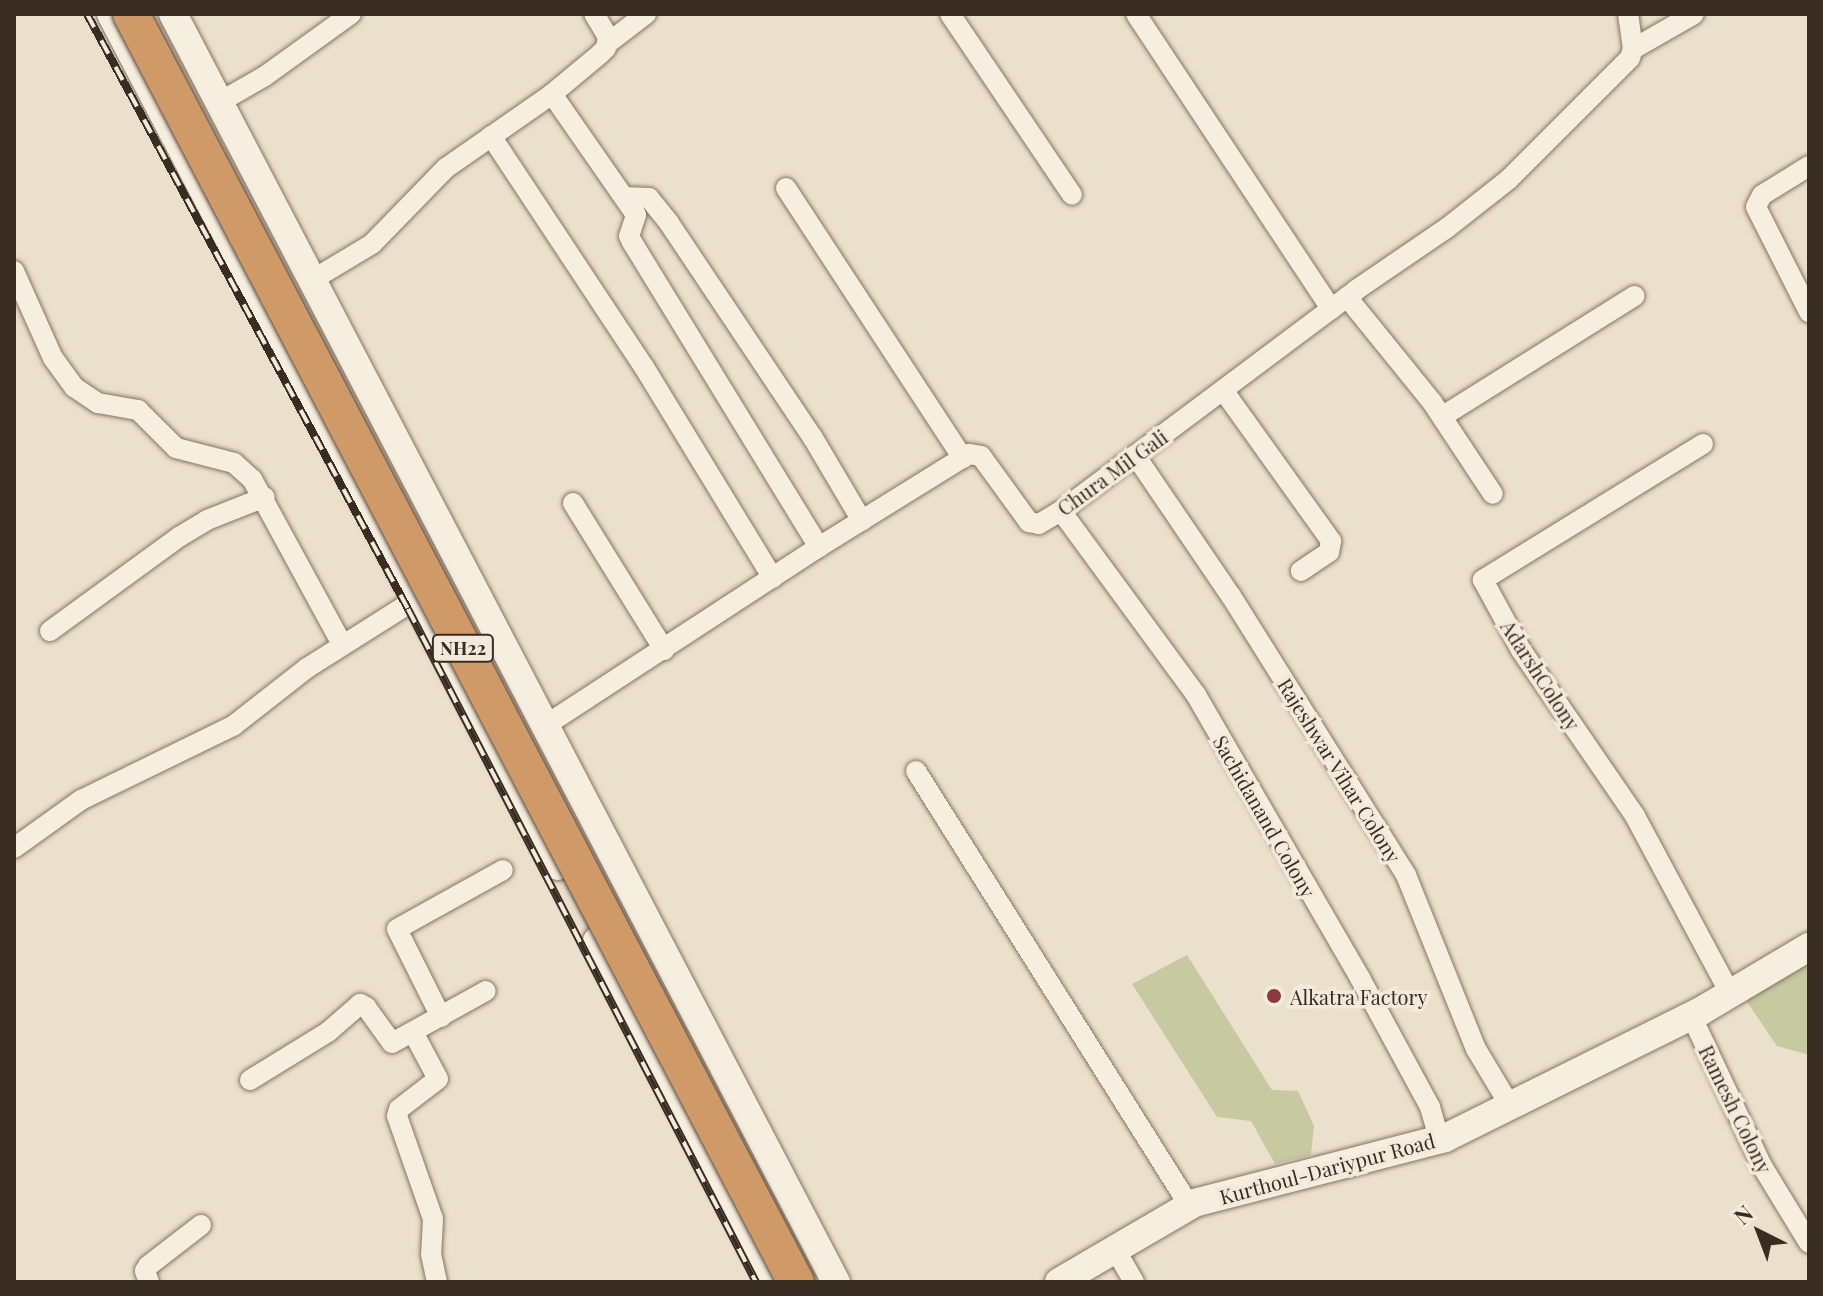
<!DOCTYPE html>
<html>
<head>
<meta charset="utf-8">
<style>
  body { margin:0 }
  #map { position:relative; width:1823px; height:1296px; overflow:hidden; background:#ebe0cc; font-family:"Playfair Display",serif }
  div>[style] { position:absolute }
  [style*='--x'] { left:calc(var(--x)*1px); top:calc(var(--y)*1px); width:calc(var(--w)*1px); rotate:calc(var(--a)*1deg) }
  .green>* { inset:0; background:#c7c9a1 }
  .roads { filter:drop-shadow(0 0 2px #877361) drop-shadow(0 0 2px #877361) }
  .street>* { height:20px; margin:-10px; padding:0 10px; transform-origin:10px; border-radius:10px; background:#f6eedf }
  .secondary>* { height:28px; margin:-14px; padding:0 14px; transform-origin:14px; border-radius:14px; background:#f6eedf }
  .rail>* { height:8px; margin-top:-4px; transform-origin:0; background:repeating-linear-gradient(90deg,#f3eadb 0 15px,#392c23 0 30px); box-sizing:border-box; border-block:2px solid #392c23 }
  .bridges { filter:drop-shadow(0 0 2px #554235) drop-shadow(0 0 2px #554235) }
  .highway-bridge>* { height:36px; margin:-18px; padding:0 18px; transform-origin:18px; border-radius:18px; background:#d09a68 }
  .dots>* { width:22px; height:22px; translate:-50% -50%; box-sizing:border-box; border:4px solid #f3eadb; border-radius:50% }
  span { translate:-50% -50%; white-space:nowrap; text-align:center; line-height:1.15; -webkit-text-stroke:7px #f3eadb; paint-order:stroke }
  .shield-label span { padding:2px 6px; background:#f3eadb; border:2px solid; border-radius:6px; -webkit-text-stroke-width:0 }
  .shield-label { font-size:18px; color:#392c23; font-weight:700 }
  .street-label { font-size:20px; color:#392c23 }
  .poi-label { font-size:20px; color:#392c23 }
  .left { translate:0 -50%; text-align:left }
  .frame { position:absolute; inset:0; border:16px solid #392c23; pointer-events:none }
  .north { position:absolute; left:1719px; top:1192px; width:80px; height:80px; -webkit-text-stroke:6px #f3eadb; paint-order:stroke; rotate:318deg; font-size:22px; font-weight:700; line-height:32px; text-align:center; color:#392c23 }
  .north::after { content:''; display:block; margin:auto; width:28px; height:36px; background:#392c23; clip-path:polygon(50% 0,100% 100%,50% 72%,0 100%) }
</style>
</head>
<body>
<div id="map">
  <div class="green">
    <i style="clip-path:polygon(1187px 955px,1272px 1090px,1298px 1091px,1314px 1126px,1311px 1155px,1275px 1164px,1251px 1121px,1217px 1117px,1132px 984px)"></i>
    <i style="clip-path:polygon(1809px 957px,1809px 1055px,1777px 1046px,1743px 996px)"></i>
  </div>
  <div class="roads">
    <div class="street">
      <i style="--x:950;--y:14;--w:218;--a:56"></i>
      <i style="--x:1136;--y:14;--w:354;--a:56.5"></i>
      <i style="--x:608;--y:43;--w:48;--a:-37.3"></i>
      <i style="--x:1633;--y:49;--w:70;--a:-29.8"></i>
      <i style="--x:552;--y:94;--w:147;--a:55.2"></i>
      <i style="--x:636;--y:215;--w:22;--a:108"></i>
      <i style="--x:629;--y:236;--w:7;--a:63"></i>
      <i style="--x:632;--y:242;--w:358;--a:58.5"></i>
      <i style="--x:218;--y:103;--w:54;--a:-29.9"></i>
      <i style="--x:265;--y:76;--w:106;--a:-35.8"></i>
      <i style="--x:491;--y:136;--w:277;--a:56.5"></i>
      <i style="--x:644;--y:367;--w:247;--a:58.6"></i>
      <i style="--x:1809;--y:166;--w:55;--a:148.3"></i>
      <i style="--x:1762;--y:195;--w:13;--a:117"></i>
      <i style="--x:1756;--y:207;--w:118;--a:63.2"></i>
      <i style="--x:786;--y:188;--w:323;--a:56.8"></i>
      <i style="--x:624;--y:197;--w:25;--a:2"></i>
      <i style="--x:649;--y:198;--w:32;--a:51"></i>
      <i style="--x:669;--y:223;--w:259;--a:56.2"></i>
      <i style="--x:813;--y:438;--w:96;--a:59.4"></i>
      <i style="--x:14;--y:271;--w:95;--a:65.9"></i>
      <i style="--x:53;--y:358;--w:36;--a:54"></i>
      <i style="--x:74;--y:387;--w:29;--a:34"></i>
      <i style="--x:98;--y:403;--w:41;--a:9.9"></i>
      <i style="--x:138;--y:410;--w:54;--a:45"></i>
      <i style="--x:176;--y:448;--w:60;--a:14.5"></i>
      <i style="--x:234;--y:463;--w:24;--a:42"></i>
      <i style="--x:252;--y:479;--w:188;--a:61.4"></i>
      <i style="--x:312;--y:280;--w:70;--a:-31"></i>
      <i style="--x:372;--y:244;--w:106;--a:-45.8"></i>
      <i style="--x:446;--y:168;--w:129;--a:-34.9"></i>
      <i style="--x:552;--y:94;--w:62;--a:-39.8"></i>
      <i style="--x:600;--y:54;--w:8;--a:-45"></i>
      <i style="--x:606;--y:48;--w:11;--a:-80"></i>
      <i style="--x:608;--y:37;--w:27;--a:-121"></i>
      <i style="--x:1347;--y:297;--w:135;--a:51"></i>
      <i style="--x:1432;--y:402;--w:110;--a:56.5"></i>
      <i style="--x:1223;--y:390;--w:186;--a:54.4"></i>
      <i style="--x:1331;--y:541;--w:11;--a:100"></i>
      <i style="--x:1329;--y:552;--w:34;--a:146"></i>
      <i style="--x:1443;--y:416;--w:226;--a:-32.1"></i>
      <i style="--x:1703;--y:444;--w:259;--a:148.3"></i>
      <i style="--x:1483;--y:580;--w:80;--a:61.5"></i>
      <i style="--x:1521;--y:650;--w:201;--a:55.5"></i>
      <i style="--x:1635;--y:816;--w:201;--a:61.8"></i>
      <i style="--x:1135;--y:455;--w:171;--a:55.8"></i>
      <i style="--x:1231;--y:596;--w:329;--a:57.9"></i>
      <i style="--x:1406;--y:875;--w:188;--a:68.1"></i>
      <i style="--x:1476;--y:1049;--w:64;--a:59"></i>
      <i style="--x:573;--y:503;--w:173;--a:58.2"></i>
      <i style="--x:1061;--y:511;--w:228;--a:53.7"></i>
      <i style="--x:1196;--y:695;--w:327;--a:59.9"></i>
      <i style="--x:1360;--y:978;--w:147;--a:61.5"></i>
      <i style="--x:1430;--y:1107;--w:33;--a:74"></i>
      <i style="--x:50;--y:631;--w:160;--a:-36.1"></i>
      <i style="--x:179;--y:537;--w:33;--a:-31"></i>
      <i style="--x:207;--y:520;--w:62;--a:-21.6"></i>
      <i style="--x:546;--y:725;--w:320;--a:-33.1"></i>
      <i style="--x:814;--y:550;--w:182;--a:-31.8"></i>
      <i style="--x:969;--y:454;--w:12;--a:9"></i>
      <i style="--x:981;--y:456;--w:82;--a:54"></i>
      <i style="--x:1029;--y:522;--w:10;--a:11"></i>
      <i style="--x:1039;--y:524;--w:26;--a:-31"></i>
      <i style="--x:1061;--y:511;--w:369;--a:-36.8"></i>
      <i style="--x:1356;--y:290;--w:110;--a:-34.3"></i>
      <i style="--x:1447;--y:228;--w:79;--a:-38.3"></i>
      <i style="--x:1509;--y:179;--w:171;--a:-45"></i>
      <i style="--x:1630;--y:58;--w:9;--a:-72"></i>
      <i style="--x:1633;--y:49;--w:35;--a:-98"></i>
      <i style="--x:916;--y:771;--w:513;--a:57.83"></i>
      <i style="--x:14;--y:848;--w:82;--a:-35.6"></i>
      <i style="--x:81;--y:800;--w:169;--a:-26"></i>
      <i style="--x:233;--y:726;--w:94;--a:-38.1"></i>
      <i style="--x:307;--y:668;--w:129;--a:-32.3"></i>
      <i style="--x:1691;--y:1015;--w:167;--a:64.8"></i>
      <i style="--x:1762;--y:1166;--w:90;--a:58.6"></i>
      <i style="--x:441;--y:1017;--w:98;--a:-116.6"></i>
      <i style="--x:397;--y:929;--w:121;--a:-29.1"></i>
      <i style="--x:413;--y:1032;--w:53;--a:62"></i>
      <i style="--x:438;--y:1079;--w:49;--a:142.4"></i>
      <i style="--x:399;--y:1109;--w:7;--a:106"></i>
      <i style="--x:397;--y:1116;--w:109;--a:70.7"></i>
      <i style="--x:433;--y:1219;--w:35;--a:93"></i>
      <i style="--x:431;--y:1254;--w:29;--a:78"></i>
      <i style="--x:250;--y:1080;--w:92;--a:-31.6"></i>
      <i style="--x:328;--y:1032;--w:43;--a:-41.2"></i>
      <i style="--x:360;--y:1004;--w:7;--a:27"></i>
      <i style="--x:366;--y:1007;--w:44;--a:54.2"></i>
      <i style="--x:392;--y:1043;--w:107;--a:-29"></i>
      <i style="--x:1115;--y:1249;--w:38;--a:60"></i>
      <i style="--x:149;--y:1282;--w:12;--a:-110"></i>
      <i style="--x:145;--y:1271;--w:6;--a:-59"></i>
      <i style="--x:148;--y:1266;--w:67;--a:-37.7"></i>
    </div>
    <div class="secondary">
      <i style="--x:111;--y:14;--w:962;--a:62.32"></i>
      <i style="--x:173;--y:14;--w:1431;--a:62.4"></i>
      <i style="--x:597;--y:941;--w:384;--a:62.7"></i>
      <i style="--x:1059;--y:1282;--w:156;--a:-30.3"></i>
      <i style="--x:1194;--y:1203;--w:259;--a:-14.5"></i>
      <i style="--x:1445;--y:1138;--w:286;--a:-26.4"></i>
      <i style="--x:1701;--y:1011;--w:126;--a:-30.7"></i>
    </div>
  </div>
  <div class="rail">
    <i style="--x:87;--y:14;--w:676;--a:61.65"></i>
    <i style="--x:408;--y:609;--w:758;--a:62.66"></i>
  </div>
  <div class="bridges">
    <div class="highway-bridge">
      <i style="--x:131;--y:14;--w:1432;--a:62.33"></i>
    </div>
  </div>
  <div class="dots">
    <i style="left:1274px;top:996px;background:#90383f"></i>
  </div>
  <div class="shield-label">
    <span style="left:463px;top:648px">NH22</span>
  </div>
  <div class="street-label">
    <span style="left:1112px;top:472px;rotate:-36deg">Chura Mil Gali</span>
    <span style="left:1541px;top:675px;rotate:57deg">AdarshColony</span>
    <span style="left:1340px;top:770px;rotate:58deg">Rajeshwar Vihar Colony</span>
    <span style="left:1265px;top:816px;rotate:60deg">Sachidanand Colony</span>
    <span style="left:1736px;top:1109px;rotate:64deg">Ramesh Colony</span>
    <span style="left:1327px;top:1168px;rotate:-15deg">Kurthoul-Dariypur Road</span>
  </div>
  <div class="poi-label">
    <span class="left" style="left:1290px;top:996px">Alkatra Factory</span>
  </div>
  <div class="frame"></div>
  <div class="north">N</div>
</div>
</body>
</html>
